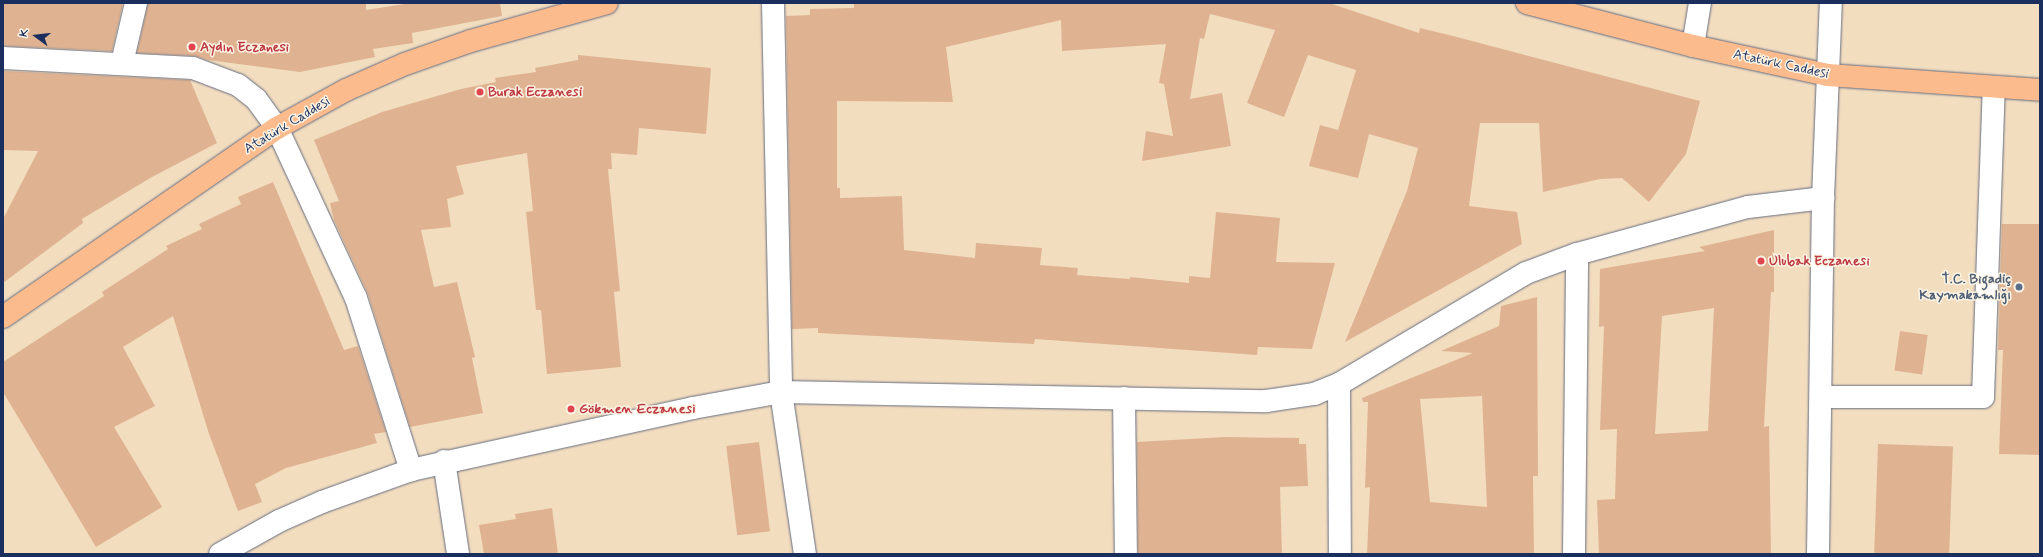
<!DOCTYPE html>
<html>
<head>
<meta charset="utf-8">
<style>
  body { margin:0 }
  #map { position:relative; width:2043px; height:557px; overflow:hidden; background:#f2ddbf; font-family:Mynerve,sans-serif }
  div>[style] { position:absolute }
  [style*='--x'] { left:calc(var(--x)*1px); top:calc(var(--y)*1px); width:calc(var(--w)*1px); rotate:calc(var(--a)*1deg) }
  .building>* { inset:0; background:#dfb392; transform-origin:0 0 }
  .roads { filter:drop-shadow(0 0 1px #666c80) drop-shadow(0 0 1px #666c80) }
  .minor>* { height:22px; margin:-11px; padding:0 11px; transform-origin:11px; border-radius:11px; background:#fff }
  .major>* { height:22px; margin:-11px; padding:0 11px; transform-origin:11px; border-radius:11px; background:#fbbb8d }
  .dots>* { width:11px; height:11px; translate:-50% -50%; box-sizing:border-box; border:2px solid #fcf5e5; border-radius:50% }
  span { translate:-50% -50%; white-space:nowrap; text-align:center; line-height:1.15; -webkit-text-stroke:3px #fcf5e5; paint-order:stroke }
  .health-label { font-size:14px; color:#be3a42; font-weight:700 }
  .left { translate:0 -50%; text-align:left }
  .street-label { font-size:14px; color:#1b2f5e }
  .service-label { font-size:14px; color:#4e5e75; font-weight:700 }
  .right { translate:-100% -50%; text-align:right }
  .frame { position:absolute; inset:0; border:4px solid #1b2f5e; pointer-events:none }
  .north { position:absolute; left:16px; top:16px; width:40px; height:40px; -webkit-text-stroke:3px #fcf5e5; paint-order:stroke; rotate:285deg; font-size:11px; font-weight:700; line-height:16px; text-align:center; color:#1b2f5e }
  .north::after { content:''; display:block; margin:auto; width:14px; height:18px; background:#1b2f5e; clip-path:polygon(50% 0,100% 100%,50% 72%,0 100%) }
</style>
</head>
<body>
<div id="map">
  <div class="building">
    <i style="clip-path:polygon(3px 3px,123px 3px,112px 51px,3px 46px)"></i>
    <i style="clip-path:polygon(148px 3px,366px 3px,366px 10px,411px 3px,500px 3px,502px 16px,412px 33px,413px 43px,373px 49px,375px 57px,300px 72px,208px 60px,194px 56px,137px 53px)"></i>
    <i style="clip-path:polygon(854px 3px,1329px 3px,1419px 33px,1420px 28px,1453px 36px,1700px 101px,1686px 154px,1649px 202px,1622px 178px,1600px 179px,1543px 192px,1539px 123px,1480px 123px,1469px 206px,1517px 212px,1522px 244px,1345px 342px,1407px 191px,1418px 148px,1369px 134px,1358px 178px,1309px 166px,1320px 125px,1338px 130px,1356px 70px,1308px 55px,1284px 117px,1247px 103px,1275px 30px,1210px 14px,1204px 39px,1200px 38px,1190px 99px,1222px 93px,1231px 146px,1142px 161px,1146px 131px,1173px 136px,1164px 84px,1159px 83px,1166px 44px,1062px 51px,1061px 20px,946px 47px,953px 102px,837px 101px,837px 188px,840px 188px,840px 198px,902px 196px,904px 250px,975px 258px,976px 243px,1042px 248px,1040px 265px,1078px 268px,1077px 275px,1130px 279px,1130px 277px,1189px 283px,1189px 276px,1210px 278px,1216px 212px,1280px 218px,1276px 262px,1335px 263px,1312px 349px,1258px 347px,1257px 355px,1035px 339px,1034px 344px,818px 333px,818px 328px,792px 329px,786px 16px,810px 15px,810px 9px,854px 8px)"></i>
    <i style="clip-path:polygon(578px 55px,711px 68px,706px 134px,639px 128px,637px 155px,611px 153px,612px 169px,608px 169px,620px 291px,614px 292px,621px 367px,547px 374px,541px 310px,536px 310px,526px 212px,533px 211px,527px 153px,456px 166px,464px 194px,447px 199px,451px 227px,421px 230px,434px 287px,457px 282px,475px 357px,472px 358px,483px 413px,410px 427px,368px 294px,334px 220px,330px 203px,339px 201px,314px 140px,382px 112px,461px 89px,496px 82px,495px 78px,536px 72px,535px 68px,578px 60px)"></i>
    <i style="clip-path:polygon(3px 71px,190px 80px,217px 143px,152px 177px,82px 219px,83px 223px,3px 283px,3px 219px,38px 151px,3px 150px)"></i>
    <i style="clip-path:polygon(273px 182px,344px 350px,358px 346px,386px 432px,374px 434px,377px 443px,286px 468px,255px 484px,262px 502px,238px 511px,209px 434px,173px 316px,123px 347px,155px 406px,114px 427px,162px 507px,96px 547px,3px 392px,3px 362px,104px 296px,102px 292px,168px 249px,166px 246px,202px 229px,199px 224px,241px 204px,238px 197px)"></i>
    <i style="clip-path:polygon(2002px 224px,2040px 224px,2040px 455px,1999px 454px,2003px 350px,1998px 350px)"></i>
    <i style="clip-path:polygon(evenodd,1774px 230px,1774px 292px,1771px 292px,1764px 427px,1769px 426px,1771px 554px,1599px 554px,1597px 500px,1615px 499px,1617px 429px,1600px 430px,1604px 326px,1599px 327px,1600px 269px,1705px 251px,1699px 247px,1774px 230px,1714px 308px,1708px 431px,1655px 434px,1662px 316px,1714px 308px)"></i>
    <i style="clip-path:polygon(evenodd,1537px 297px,1538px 476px,1533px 476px,1534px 554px,1367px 554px,1370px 487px,1365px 488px,1368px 402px,1363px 402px,1362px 398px,1473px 353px,1441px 351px,1499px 326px,1501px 306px,1537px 297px,1482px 396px,1487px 507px,1430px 502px,1420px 399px,1482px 396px)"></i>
    <i style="left:1900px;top:331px;width:28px;height:40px;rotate:8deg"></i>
    <i style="clip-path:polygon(1225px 437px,1299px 438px,1299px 444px,1306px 444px,1308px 486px,1280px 487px,1282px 554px,1138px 554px,1137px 442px)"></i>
    <i style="left:759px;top:442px;width:90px;height:33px;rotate:83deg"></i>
    <i style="left:1878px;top:444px;width:75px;height:110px;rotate:2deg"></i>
    <i style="clip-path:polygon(552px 508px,558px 554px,484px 554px,479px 525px,516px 519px,515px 514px)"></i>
  </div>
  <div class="roads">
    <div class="minor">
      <i style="--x:773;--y:3;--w:389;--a:88.8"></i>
      <i style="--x:781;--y:392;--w:164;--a:81.6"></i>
      <i style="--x:1693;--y:46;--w:44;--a:-80.8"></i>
      <i style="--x:3;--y:58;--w:190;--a:3"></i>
      <i style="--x:193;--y:68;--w:48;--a:20.7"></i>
      <i style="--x:238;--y:85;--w:23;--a:38"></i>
      <i style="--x:256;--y:99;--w:36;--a:54"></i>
      <i style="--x:277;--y:128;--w:187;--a:65.1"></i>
      <i style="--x:356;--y:298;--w:181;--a:72.3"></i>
      <i style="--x:122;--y:63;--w:62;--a:-76.9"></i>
      <i style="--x:1339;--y:384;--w:170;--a:89.7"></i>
      <i style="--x:1822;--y:397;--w:161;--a:0"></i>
      <i style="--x:1983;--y:397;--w:310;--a:-88"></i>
      <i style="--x:1124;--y:398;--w:156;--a:89.3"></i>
      <i style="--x:444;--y:461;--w:94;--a:81.4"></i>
      <i style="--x:220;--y:554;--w:68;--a:-29.2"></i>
      <i style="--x:279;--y:521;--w:47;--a:-23.8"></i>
      <i style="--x:322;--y:502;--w:95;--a:-19.8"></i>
      <i style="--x:411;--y:470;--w:289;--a:-12.4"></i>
      <i style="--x:693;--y:408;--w:89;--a:-10.3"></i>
      <i style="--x:781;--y:392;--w:485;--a:1.1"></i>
      <i style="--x:1266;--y:401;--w:49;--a:-8.3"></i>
      <i style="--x:1314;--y:394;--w:27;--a:-22"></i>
      <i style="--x:1339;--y:384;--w:217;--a:-30.7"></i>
      <i style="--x:1526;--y:273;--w:54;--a:-20.4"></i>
      <i style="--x:1577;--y:254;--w:177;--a:-15.4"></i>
      <i style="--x:1748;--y:207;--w:76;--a:-6.8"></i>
      <i style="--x:1574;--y:554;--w:300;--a:-89.4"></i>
      <i style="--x:1818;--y:554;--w:356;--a:-89.2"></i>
      <i style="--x:1823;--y:198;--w:195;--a:-87.7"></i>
    </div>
    <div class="major">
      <i style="--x:1527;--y:3;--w:171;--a:14.5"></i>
      <i style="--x:1693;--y:46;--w:138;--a:12.1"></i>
      <i style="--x:1828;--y:75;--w:213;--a:4"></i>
      <i style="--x:3;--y:317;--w:333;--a:-34.6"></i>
      <i style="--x:277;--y:128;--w:79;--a:-28.8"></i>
      <i style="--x:346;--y:90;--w:64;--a:-23.8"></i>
      <i style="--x:405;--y:64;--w:70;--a:-19.2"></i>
      <i style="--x:471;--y:41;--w:141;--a:-15.6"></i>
    </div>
  </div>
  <div class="dots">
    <i style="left:192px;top:47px;background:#e0444e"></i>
    <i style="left:480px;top:92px;background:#e0444e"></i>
    <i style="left:1761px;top:261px;background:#e0444e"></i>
    <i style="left:2019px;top:287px;background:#5c6f8a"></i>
    <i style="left:571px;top:409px;background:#e0444e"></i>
  </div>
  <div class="health-label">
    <span class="left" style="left:200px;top:47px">Aydın Eczanesi</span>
    <span class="left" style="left:488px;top:92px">Burak Eczanesi</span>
    <span class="left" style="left:1769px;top:261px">Ulubak Eczanesi</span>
    <span class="left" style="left:579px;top:409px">Gökmen Eczanesi</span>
  </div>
  <div class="street-label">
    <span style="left:1781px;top:64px;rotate:12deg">Atatürk Caddesi</span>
    <span style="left:287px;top:125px;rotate:-31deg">Atatürk Caddesi</span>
  </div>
  <div class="service-label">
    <span class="right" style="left:2011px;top:287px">T.C. Bigadiç<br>Kaymakamlığı</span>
  </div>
  <div class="frame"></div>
  <div class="north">K</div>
</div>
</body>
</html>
